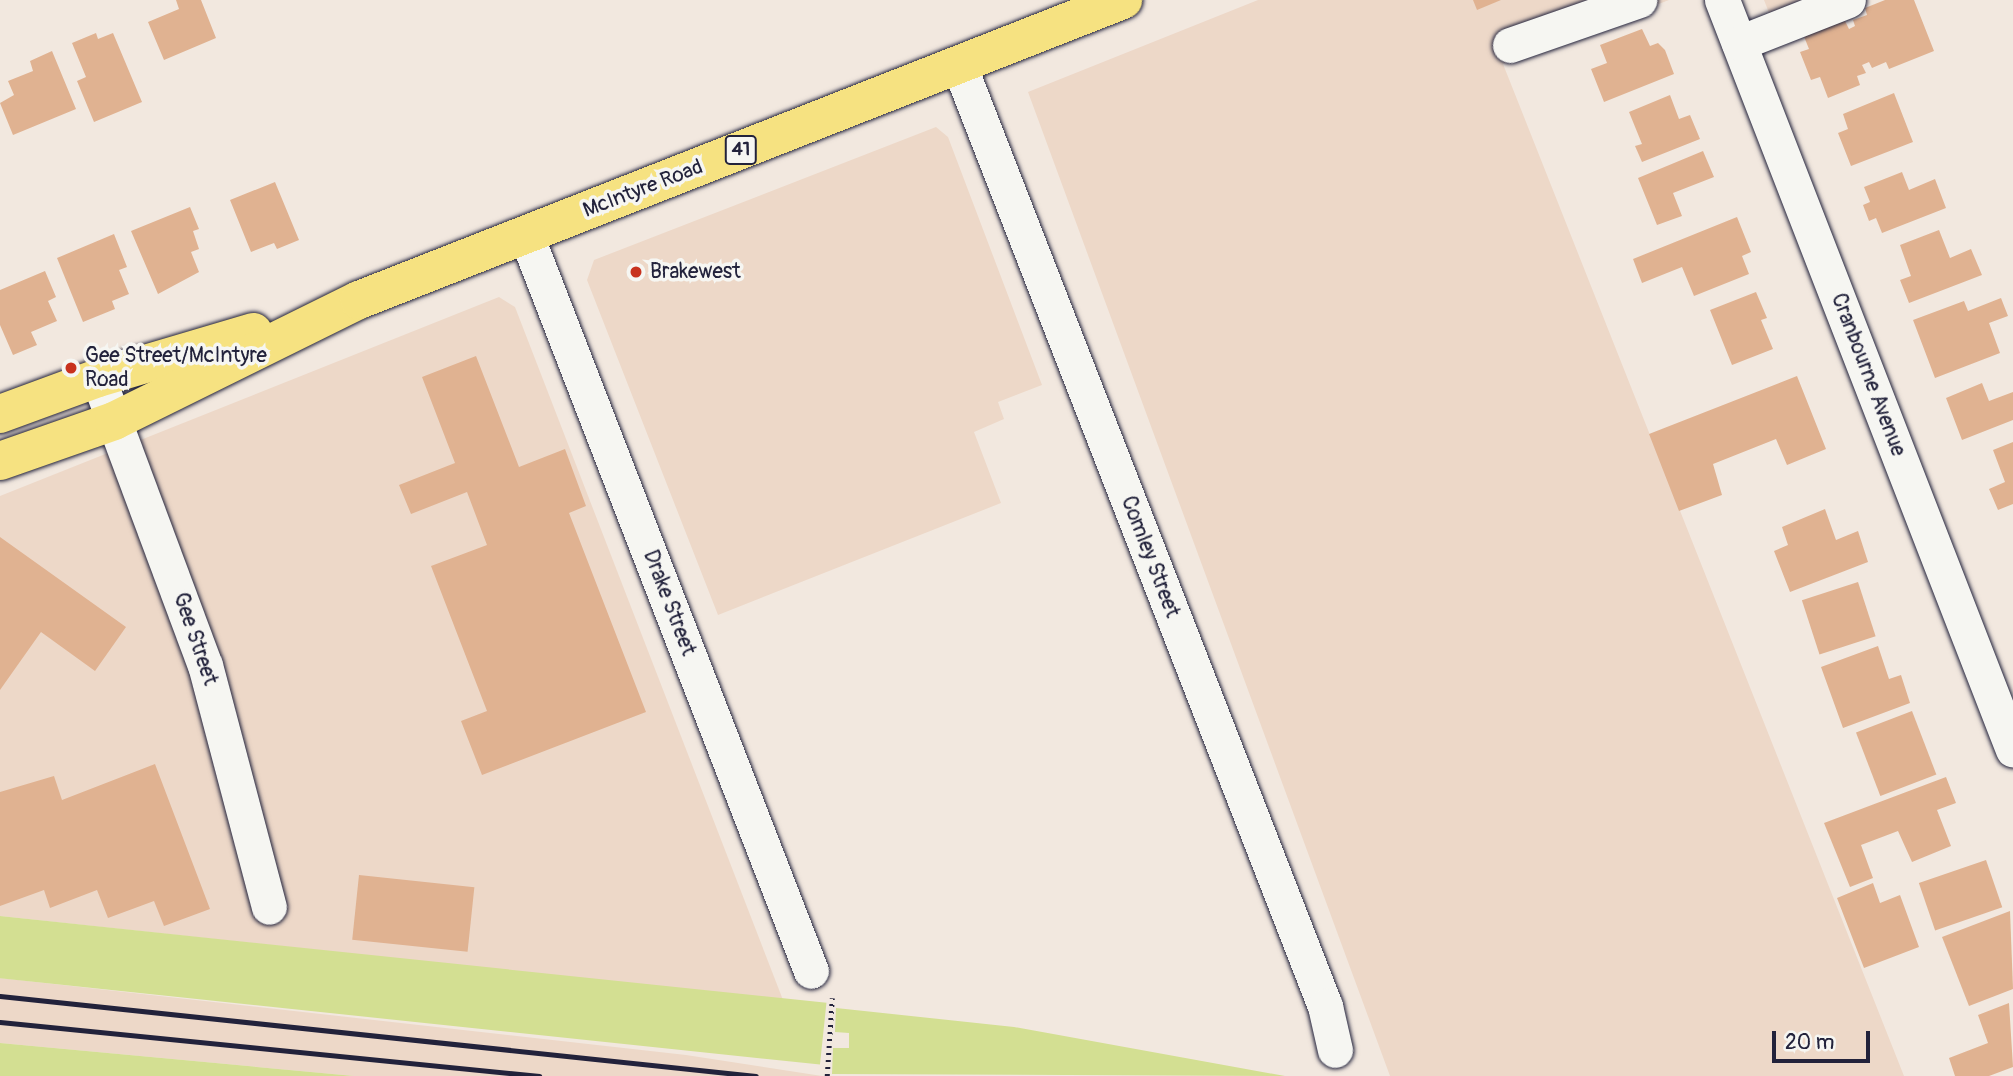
<!DOCTYPE html>
<html>
<head>
<meta charset="utf-8">
<style>
  body { margin:0 }
  #map { position:relative; width:2013px; height:1076px; overflow:hidden; background:#f2e8df; font-family:Pangolin,sans-serif }
  div>[style] { position:absolute }
  [style*='--x'] { left:calc(var(--x)*1px); top:calc(var(--y)*1px); width:calc(var(--w)*1px); rotate:calc(var(--a)*1deg) }
  .built>* { inset:0; background:#edd8c8 }
  .green>* { inset:0; background:#d3df92; transform-origin:0 0 }
  .building>* { inset:0; background:#e0b291; transform-origin:0 0 }
  .path>* { height:4.5px; margin-top:-2.25px; transform-origin:0; background:repeating-linear-gradient(90deg,#22223b 0 2px,transparent 0 7px) }
  .roads { filter:drop-shadow(0 0 2px #22223b) drop-shadow(0 0 2px #22223b) }
  .minor>* { height:35px; margin:-17.5px; padding:0 17.5px; transform-origin:17.5px; border-radius:17.5px; background:#f6f6f2 }
  .major>* { height:38px; margin:-19px; padding:0 19px; transform-origin:19px; border-radius:19px; background:#f6e281 }
  .rail>* { height:5px; margin:-2.5px; padding:0 2.5px; transform-origin:2.5px; border-radius:2.5px; background:#22223b }
  .dots>* { width:19px; height:19px; translate:-50% -50%; box-sizing:border-box; border:4px solid #f6f6f2; border-radius:50% }
  span { translate:-50% -50%; white-space:nowrap; text-align:center; line-height:1.15; -webkit-text-stroke:7px #f6f6f2; paint-order:stroke }
  .shield-label span { padding:2px 5px; background:#f6f6f2; border:2px solid; border-radius:5px; -webkit-text-stroke-width:0 }
  .shield-label { font-size:19px; color:#22223b; font-weight:700 }
  .street-label { font-size:21px; color:#22223b }
  .poi-label { font-size:21px; color:#22223b }
  .left { translate:0 -50%; text-align:left }
  .scale { position:absolute; left:1772px; top:1031px; width:98px; height:32px; box-sizing:border-box; border:4px solid #22223b; border-top:0; padding-left:9px; font-size:21px; line-height:24px; white-space:nowrap; color:#22223b; -webkit-text-stroke:5px #f6f6f2; paint-order:stroke }
</style>
</head>
<body>
<div id="map">
  <div class="built">
    <i style="clip-path:polygon(1258px 0,1669px 0,1503px 64px,1904px 1076px,1390px 1076px,1028px 92px)"></i>
    <i style="clip-path:polygon(1764px 0,1832px 0,1773px 23px)"></i>
    <i style="clip-path:polygon(936px 127px,948px 137px,1042px 385px,998px 402px,1004px 419px,974px 432px,1001px 503px,718px 615px,587px 280px,594px 260px)"></i>
    <i style="clip-path:polygon(499px 297px,515px 307px,783px 1000px,0 916px,0 496px)"></i>
    <i style="clip-path:polygon(0 978px,686px 1055px,822px 1076px,354px 1076px,0 1043px)"></i>
  </div>
  <div class="green">
    <i style="left:0;top:916px;width:831px;height:62px;rotate:6deg"></i>
    <i style="clip-path:polygon(836px 1008px,1014px 1027px,1285px 1076px,832px 1074px,833px 1048px,849px 1048px,849px 1033px,835px 1032px)"></i>
    <i style="clip-path:polygon(0 1043px,354px 1076px,0 1076px)"></i>
  </div>
  <div class="building">
    <i style="clip-path:polygon(176px 0,201px 0,216px 38px,164px 60px,148px 22px,179px 9px)"></i>
    <i style="clip-path:polygon(1473px 0,1501px 0,1477px 10px)"></i>
    <i style="clip-path:polygon(1885px 0,1914px 0,1934px 51px,1889px 69px,1886px 62px,1872px 68px,1869px 62px,1862px 65px,1866px 73px,1857px 76px,1860px 85px,1828px 98px,1820px 77px,1811px 80px,1800px 52px,1809px 49px,1801px 29px,1833px 16px,1836px 24px,1845px 21px,1849px 29px,1855px 26px,1853px 20px,1867px 15px,1865px 8px)"></i>
    <i style="clip-path:polygon(1642px 29px,1650px 46px,1658px 43px,1665px 50px,1674px 74px,1604px 102px,1591px 69px,1607px 63px,1600px 45px)"></i>
    <i style="clip-path:polygon(96px 33px,98px 39px,113px 33px,142px 102px,94px 122px,77px 81px,86px 77px,72px 43px)"></i>
    <i style="clip-path:polygon(52px 51px,76px 109px,13px 135px,0 103px,14px 95px,8px 81px,33px 71px,30px 61px)"></i>
    <i style="clip-path:polygon(1894px 93px,1913px 142px,1851px 166px,1838px 133px,1848px 129px,1843px 114px)"></i>
    <i style="clip-path:polygon(1670px 95px,1679px 119px,1690px 115px,1700px 139px,1642px 162px,1635px 146px,1642px 144px,1629px 112px)"></i>
    <i style="clip-path:polygon(1703px 151px,1714px 177px,1673px 193px,1682px 216px,1657px 225px,1638px 178px)"></i>
    <i style="clip-path:polygon(1902px 172px,1909px 190px,1935px 179px,1946px 208px,1882px 233px,1876px 218px,1869px 221px,1863px 205px,1870px 202px,1864px 187px)"></i>
    <i style="clip-path:polygon(275px 182px,299px 240px,277px 249px,274px 243px,251px 252px,230px 200px)"></i>
    <i style="clip-path:polygon(190px 207px,199px 229px,193px 231px,199px 249px,191px 252px,199px 272px,158px 294px,131px 231px)"></i>
    <i style="clip-path:polygon(1737px 217px,1751px 252px,1742px 256px,1749px 274px,1694px 296px,1682px 267px,1642px 283px,1633px 259px)"></i>
    <i style="clip-path:polygon(1939px 230px,1950px 258px,1971px 249px,1982px 275px,1909px 303px,1900px 280px,1911px 276px,1900px 245px)"></i>
    <i style="clip-path:polygon(114px 234px,127px 267px,119px 270px,129px 294px,112px 301px,115px 309px,83px 322px,57px 258px)"></i>
    <i style="clip-path:polygon(45px 271px,56px 297px,48px 301px,57px 321px,31px 332px,37px 345px,13px 355px,0 325px,0 290px)"></i>
    <i style="clip-path:polygon(1756px 292px,1767px 318px,1761px 320px,1773px 349px,1732px 365px,1710px 310px)"></i>
    <i style="clip-path:polygon(2001px 298px,2008px 316px,1989px 323px,2000px 353px,1935px 378px,1913px 320px,1964px 301px,1968px 311px)"></i>
    <i style="clip-path:polygon(476px 356px,519px 467px,565px 449px,586px 506px,569px 513px,646px 712px,482px 775px,461px 721px,487px 711px,431px 566px,487px 545px,467px 492px,411px 514px,399px 485px,455px 463px,422px 377px)"></i>
    <i style="clip-path:polygon(1797px 376px,1826px 449px,1787px 465px,1776px 439px,1713px 464px,1722px 495px,1679px 511px,1649px 434px)"></i>
    <i style="clip-path:polygon(1982px 383px,1989px 401px,2013px 392px,2013px 420px,1962px 440px,1946px 398px)"></i>
    <i style="clip-path:polygon(2013px 442px,2013px 504px,1998px 510px,1989px 489px,2005px 482px,1993px 450px)"></i>
    <i style="clip-path:polygon(1825px 509px,1836px 540px,1858px 531px,1868px 562px,1790px 592px,1774px 551px,1788px 545px,1782px 527px)"></i>
    <i style="clip-path:polygon(0 537px,126px 627px,95px 671px,41px 632px,0 690px)"></i>
    <i style="left:1858px;top:582px;width:57px;height:59px;rotate:72deg"></i>
    <i style="clip-path:polygon(1878px 646px,1889px 679px,1901px 675px,1910px 703px,1843px 728px,1821px 667px)"></i>
    <i style="left:1912px;top:711px;width:68px;height:60px;rotate:69deg"></i>
    <i style="clip-path:polygon(155px 764px,210px 909px,164px 926px,154px 901px,108px 918px,97px 890px,50px 908px,44px 890px,0 906px,0 792px,54px 776px,62px 800px)"></i>
    <i style="clip-path:polygon(1946px 777px,1956px 803px,1937px 810px,1951px 846px,1912px 862px,1898px 831px,1861px 845px,1873px 878px,1850px 887px,1824px 823px)"></i>
    <i style="left:1986px;top:860px;width:50px;height:71px;rotate:71deg"></i>
    <i style="left:359px;top:875px;width:116px;height:65px;rotate:6deg"></i>
    <i style="clip-path:polygon(1873px 883px,1880px 903px,1900px 895px,1919px 947px,1864px 968px,1837px 898px)"></i>
    <i style="clip-path:polygon(2010px 911px,2013px 989px,1969px 1006px,1942px 937px)"></i>
    <i style="clip-path:polygon(2009px 1003px,2013px 1067px,1989px 1076px,1955px 1076px,1949px 1058px,1988px 1043px,1978px 1015px)"></i>
  </div>
  <div class="path">
    <i style="--x:827;--y:1076;--w:78;--a:-86.3"></i>
  </div>
  <div class="roads">
    <div class="minor">
      <i style="--x:1722;--y:0;--w:804;--a:68.79"></i>
      <i style="--x:1739;--y:43;--w:117;--a:-21.5"></i>
      <i style="--x:1510;--y:45;--w:137;--a:-19.2"></i>
      <i style="--x:959;--y:65;--w:1010;--a:68.75"></i>
      <i style="--x:1325;--y:1006;--w:45;--a:77.2"></i>
      <i style="--x:526;--y:235;--w:789;--a:68.83"></i>
      <i style="--x:98;--y:378;--w:306;--a:69.6"></i>
      <i style="--x:205;--y:665;--w:250;--a:75.2"></i>
    </div>
    <div class="major">
      <i style="--x:0;--y:414;--w:104;--a:-20.2"></i>
      <i style="--x:98;--y:378;--w:162;--a:-16.5"></i>
      <i style="--x:0;--y:461;--w:121;--a:-19.3"></i>
      <i style="--x:114;--y:421;--w:273;--a:-26.3"></i>
      <i style="--x:359;--y:300;--w:821;--a:-21.44"></i>
    </div>
  </div>
  <div class="rail">
    <i style="--x:0;--y:996;--w:760;--a:6.04"></i>
    <i style="--x:0;--y:1022;--w:542;--a:5.72"></i>
  </div>
  <div class="dots">
    <i style="left:636px;top:272px;background:#c8321e"></i>
    <i style="left:71px;top:368px;background:#c8321e"></i>
  </div>
  <div class="shield-label">
    <span style="left:741px;top:150px">41</span>
  </div>
  <div class="street-label">
    <span style="left:643px;top:189px;rotate:-21deg">McIntyre Road</span>
    <span style="left:1868px;top:375px;rotate:69deg">Cranbourne Avenue</span>
    <span style="left:1150px;top:557px;rotate:69deg">Comley Street</span>
    <span style="left:669px;top:603px;rotate:69deg">Drake Street</span>
    <span style="left:195px;top:639px;rotate:71deg">Gee Street</span>
  </div>
  <div class="poi-label">
    <span class="left" style="left:650px;top:272px">Brakewest</span>
    <span class="left" style="left:85px;top:368px">Gee Street/McIntyre<br>Road</span>
  </div>
  <div class="scale">20 m</div>
</div>
</body>
</html>
